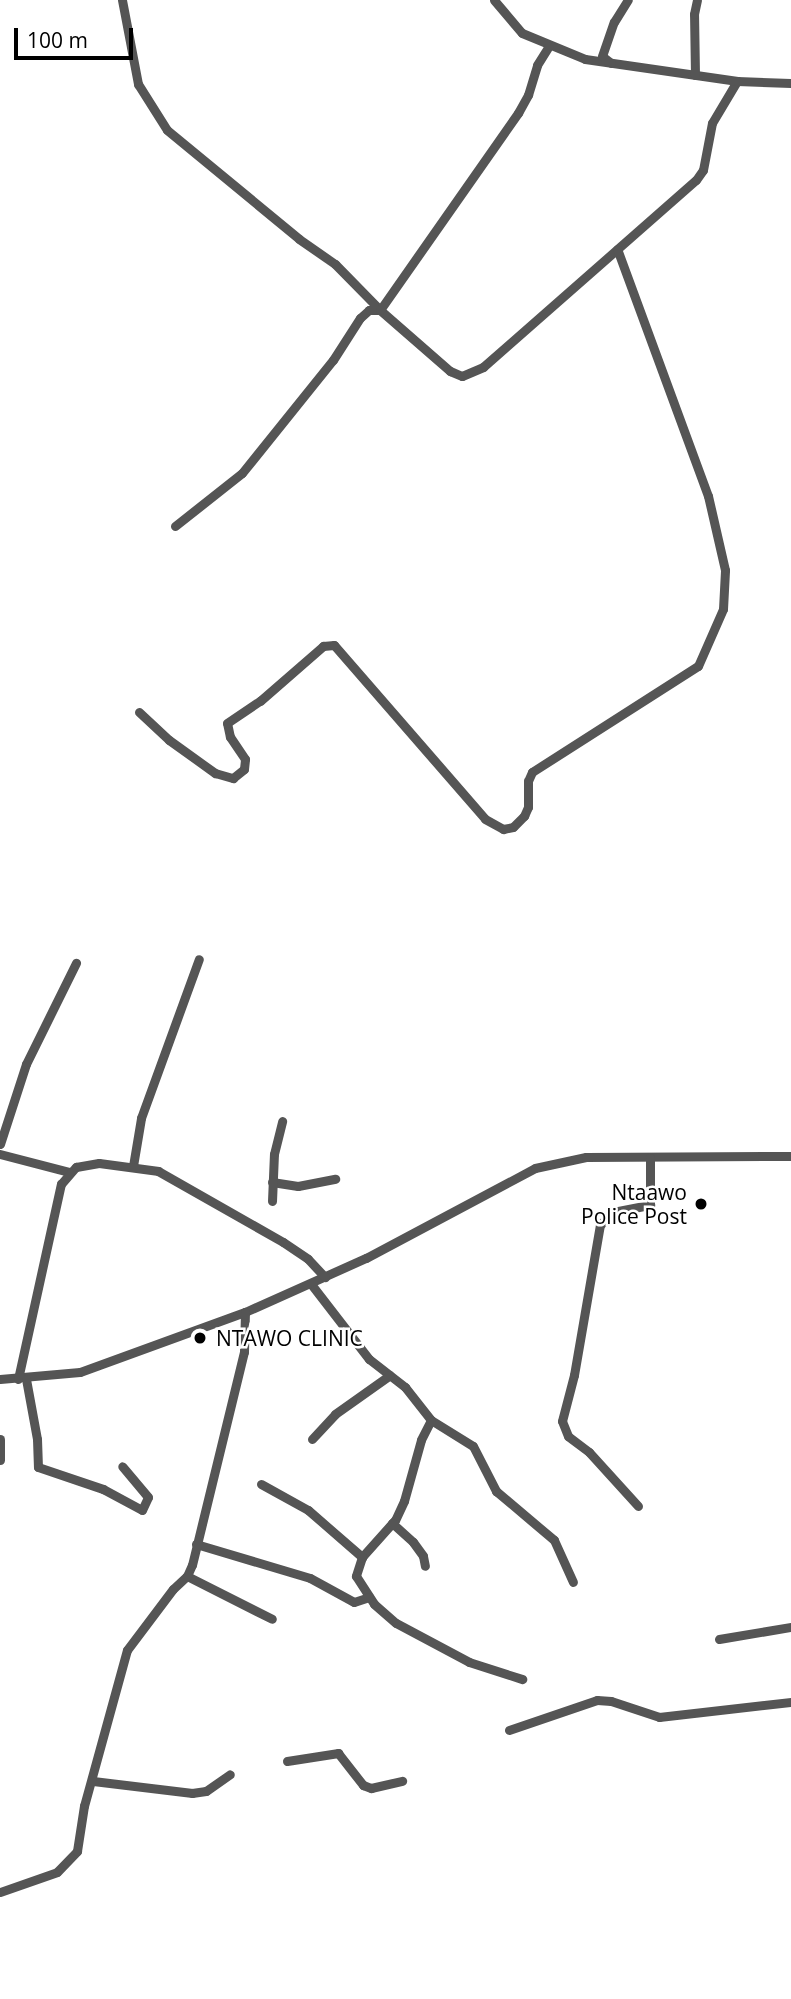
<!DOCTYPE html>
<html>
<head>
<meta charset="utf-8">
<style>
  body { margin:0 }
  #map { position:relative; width:791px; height:1999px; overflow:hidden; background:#fff; font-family:"Open Sans",sans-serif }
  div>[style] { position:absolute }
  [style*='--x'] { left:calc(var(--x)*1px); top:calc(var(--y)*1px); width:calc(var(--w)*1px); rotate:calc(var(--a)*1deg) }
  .minor>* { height:9px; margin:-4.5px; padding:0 4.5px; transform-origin:4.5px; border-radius:4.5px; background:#555 }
  .dots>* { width:19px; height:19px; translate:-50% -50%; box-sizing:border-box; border:4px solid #fff; border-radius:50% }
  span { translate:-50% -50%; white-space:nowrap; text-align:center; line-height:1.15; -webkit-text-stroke:5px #fff; paint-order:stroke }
  .poi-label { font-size:21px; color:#000 }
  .right { translate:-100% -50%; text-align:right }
  .left { translate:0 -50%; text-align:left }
  .scale { position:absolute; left:14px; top:28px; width:119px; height:32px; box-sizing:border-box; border:4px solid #000; border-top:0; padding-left:9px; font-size:21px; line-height:24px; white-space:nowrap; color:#000; -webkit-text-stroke:5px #fff; paint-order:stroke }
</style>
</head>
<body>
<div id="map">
  <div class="minor">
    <i style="--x:122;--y:0;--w:86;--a:79.2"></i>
    <i style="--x:138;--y:84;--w:54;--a:57.8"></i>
    <i style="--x:167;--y:130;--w:171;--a:39.5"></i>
    <i style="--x:299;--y:239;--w:44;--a:34.8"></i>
    <i style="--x:335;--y:264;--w:64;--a:45.6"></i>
    <i style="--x:380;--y:310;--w:93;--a:41.1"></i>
    <i style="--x:450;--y:371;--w:13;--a:23"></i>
    <i style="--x:462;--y:376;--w:23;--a:-23"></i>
    <i style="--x:483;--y:367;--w:283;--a:-41.3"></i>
    <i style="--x:696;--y:180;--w:12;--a:-55"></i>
    <i style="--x:703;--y:170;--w:48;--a:-79.2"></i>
    <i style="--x:712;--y:123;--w:49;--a:-59.2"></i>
    <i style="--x:494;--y:0;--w:43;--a:49.7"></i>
    <i style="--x:522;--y:33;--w:68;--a:22.4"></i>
    <i style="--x:585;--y:59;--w:154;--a:8.2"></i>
    <i style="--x:737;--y:81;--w:54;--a:2.1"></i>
    <i style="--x:611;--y:63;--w:11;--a:-142"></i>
    <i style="--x:602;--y:56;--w:36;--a:-71"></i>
    <i style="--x:614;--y:22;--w:26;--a:-58"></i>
    <i style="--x:695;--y:75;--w:61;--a:-90.9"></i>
    <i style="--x:694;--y:14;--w:14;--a:-78"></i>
    <i style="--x:175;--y:526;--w:85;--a:-38.3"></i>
    <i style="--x:242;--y:473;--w:145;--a:-51.2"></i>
    <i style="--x:333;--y:360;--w:50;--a:-57.3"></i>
    <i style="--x:360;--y:318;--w:12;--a:-42"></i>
    <i style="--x:369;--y:310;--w:11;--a:0"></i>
    <i style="--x:380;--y:310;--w:241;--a:-55"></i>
    <i style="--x:518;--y:113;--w:21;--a:-61"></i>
    <i style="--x:528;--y:95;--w:31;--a:-73"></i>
    <i style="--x:537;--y:65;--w:22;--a:-58"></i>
    <i style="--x:139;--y:712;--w:41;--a:43"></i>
    <i style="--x:169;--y:740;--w:57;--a:35.7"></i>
    <i style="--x:215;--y:773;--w:19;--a:16"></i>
    <i style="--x:233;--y:778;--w:14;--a:-39"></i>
    <i style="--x:244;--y:769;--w:10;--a:-84"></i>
    <i style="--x:245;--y:759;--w:27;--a:-124"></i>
    <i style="--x:230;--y:737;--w:14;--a:-102"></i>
    <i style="--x:227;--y:723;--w:40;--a:-34"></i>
    <i style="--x:260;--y:701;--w:84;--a:-41.1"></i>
    <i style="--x:323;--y:646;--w:11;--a:-5"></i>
    <i style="--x:334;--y:645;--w:230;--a:49"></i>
    <i style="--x:485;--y:819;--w:21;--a:29"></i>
    <i style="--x:503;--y:829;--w:10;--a:-11"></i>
    <i style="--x:513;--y:827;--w:16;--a:-45"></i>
    <i style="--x:524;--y:816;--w:10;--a:-66"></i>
    <i style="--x:528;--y:807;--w:26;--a:-90"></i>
    <i style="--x:528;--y:781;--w:10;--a:-66"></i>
    <i style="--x:532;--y:772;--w:197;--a:-32.6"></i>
    <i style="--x:698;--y:666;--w:62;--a:-66.3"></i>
    <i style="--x:723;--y:609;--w:39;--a:-87"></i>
    <i style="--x:725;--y:570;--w:76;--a:-102.9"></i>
    <i style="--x:708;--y:496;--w:263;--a:-110.2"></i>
    <i style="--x:0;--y:1144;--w:84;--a:-72"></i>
    <i style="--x:26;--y:1064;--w:113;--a:-63.7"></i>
    <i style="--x:0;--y:1154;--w:71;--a:14.6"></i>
    <i style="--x:133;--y:1166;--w:49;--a:-80.5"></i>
    <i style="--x:141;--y:1118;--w:169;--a:-70"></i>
    <i style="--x:272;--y:1182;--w:26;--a:9"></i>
    <i style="--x:298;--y:1186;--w:38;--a:-11"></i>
    <i style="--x:272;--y:1201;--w:47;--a:-87.6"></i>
    <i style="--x:274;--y:1154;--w:34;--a:-76"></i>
    <i style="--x:311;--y:1284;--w:95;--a:52.3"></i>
    <i style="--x:369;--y:1359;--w:46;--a:37.9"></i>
    <i style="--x:405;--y:1387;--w:42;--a:51.8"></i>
    <i style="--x:431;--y:1420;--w:49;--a:31.8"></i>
    <i style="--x:473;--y:1446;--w:51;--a:62.9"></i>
    <i style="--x:496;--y:1491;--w:76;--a:40.2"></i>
    <i style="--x:554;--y:1540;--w:46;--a:65.7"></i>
    <i style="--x:0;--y:1379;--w:80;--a:-5"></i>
    <i style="--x:80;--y:1372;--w:176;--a:-20"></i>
    <i style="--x:245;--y:1312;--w:133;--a:-24.1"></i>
    <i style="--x:366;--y:1258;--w:191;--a:-28"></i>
    <i style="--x:535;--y:1168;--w:52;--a:-12.2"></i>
    <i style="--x:586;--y:1157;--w:205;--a:-0.3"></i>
    <i style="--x:18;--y:1379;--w:200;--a:-77.6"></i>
    <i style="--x:61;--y:1184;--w:23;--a:-49"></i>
    <i style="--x:76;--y:1167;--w:23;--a:-10"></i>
    <i style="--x:99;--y:1163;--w:60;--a:7.7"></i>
    <i style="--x:158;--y:1171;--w:144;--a:29.6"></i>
    <i style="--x:283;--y:1242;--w:30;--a:34"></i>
    <i style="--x:308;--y:1259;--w:25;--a:47"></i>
    <i style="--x:26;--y:1379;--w:61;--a:79.6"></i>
    <i style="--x:37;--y:1439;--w:28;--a:88"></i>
    <i style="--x:38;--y:1467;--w:69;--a:18.7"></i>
    <i style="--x:103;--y:1489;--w:44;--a:28.3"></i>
    <i style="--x:142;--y:1510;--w:14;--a:-65"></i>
    <i style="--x:148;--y:1497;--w:40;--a:-130"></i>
    <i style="--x:431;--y:1420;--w:22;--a:117"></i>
    <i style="--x:421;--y:1440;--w:63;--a:105.6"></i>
    <i style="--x:404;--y:1501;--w:21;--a:115"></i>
    <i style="--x:395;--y:1520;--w:50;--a:131.7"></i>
    <i style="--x:362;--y:1557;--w:20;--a:108"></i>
    <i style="--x:356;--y:1576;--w:33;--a:57"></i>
    <i style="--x:374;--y:1604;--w:29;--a:41"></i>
    <i style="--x:396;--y:1623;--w:83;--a:28.1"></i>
    <i style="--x:469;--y:1662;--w:56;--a:17.8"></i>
    <i style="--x:0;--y:1439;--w:21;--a:90"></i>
    <i style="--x:312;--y:1439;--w:34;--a:-47"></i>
    <i style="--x:335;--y:1414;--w:67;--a:-35.3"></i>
    <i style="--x:261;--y:1484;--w:54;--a:29"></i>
    <i style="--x:308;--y:1510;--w:72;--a:41"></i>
    <i style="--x:638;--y:1506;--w:73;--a:-132.2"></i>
    <i style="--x:589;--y:1452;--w:26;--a:-143"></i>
    <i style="--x:568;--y:1436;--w:16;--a:-112"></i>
    <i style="--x:562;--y:1421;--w:48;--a:-75.4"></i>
    <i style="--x:574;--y:1375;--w:152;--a:-80.2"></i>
    <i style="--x:600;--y:1225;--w:18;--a:-45"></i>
    <i style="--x:613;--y:1212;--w:38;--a:-11"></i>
    <i style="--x:650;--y:1205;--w:47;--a:-90"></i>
    <i style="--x:392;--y:1523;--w:28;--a:42"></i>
    <i style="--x:413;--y:1542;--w:17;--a:54"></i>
    <i style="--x:423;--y:1556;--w:10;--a:79"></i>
    <i style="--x:196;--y:1544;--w:119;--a:16.6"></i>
    <i style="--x:310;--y:1578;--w:50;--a:28.6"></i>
    <i style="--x:354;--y:1602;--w:16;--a:-18"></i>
    <i style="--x:187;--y:1576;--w:95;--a:26.8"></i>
    <i style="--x:719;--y:1639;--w:73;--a:-9.5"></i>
    <i style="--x:509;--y:1730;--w:93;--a:-18.8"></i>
    <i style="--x:597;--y:1700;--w:14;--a:4"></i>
    <i style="--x:611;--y:1701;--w:51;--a:18.4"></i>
    <i style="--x:659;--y:1717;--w:133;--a:-6.5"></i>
    <i style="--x:287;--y:1761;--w:52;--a:-8.9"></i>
    <i style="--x:338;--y:1753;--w:41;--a:52"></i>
    <i style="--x:363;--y:1785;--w:9;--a:21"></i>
    <i style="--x:371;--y:1788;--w:32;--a:-13"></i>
    <i style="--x:93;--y:1781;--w:100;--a:6.9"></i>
    <i style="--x:192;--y:1793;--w:14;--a:-8"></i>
    <i style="--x:206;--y:1791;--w:29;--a:-35"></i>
    <i style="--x:0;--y:1892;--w:60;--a:-19.3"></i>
    <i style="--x:57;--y:1872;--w:29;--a:-46"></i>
    <i style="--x:77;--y:1851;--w:46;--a:-81.2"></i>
    <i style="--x:84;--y:1806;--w:162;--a:-74.6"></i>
    <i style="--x:127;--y:1650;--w:76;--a:-53"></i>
    <i style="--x:173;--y:1589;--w:19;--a:-43"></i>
    <i style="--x:187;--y:1576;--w:12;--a:-66"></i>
    <i style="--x:192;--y:1565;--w:219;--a:-76.3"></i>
    <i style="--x:244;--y:1352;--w:40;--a:-88.6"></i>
  </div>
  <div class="dots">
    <i style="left:701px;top:1204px;background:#000"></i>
    <i style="left:200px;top:1338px;background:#000"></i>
  </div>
  <div class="poi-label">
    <span class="right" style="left:687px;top:1204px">Ntaawo<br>Police Post</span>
    <span class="left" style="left:216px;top:1338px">NTAWO CLINIC</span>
  </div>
  <div class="scale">100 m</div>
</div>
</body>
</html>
